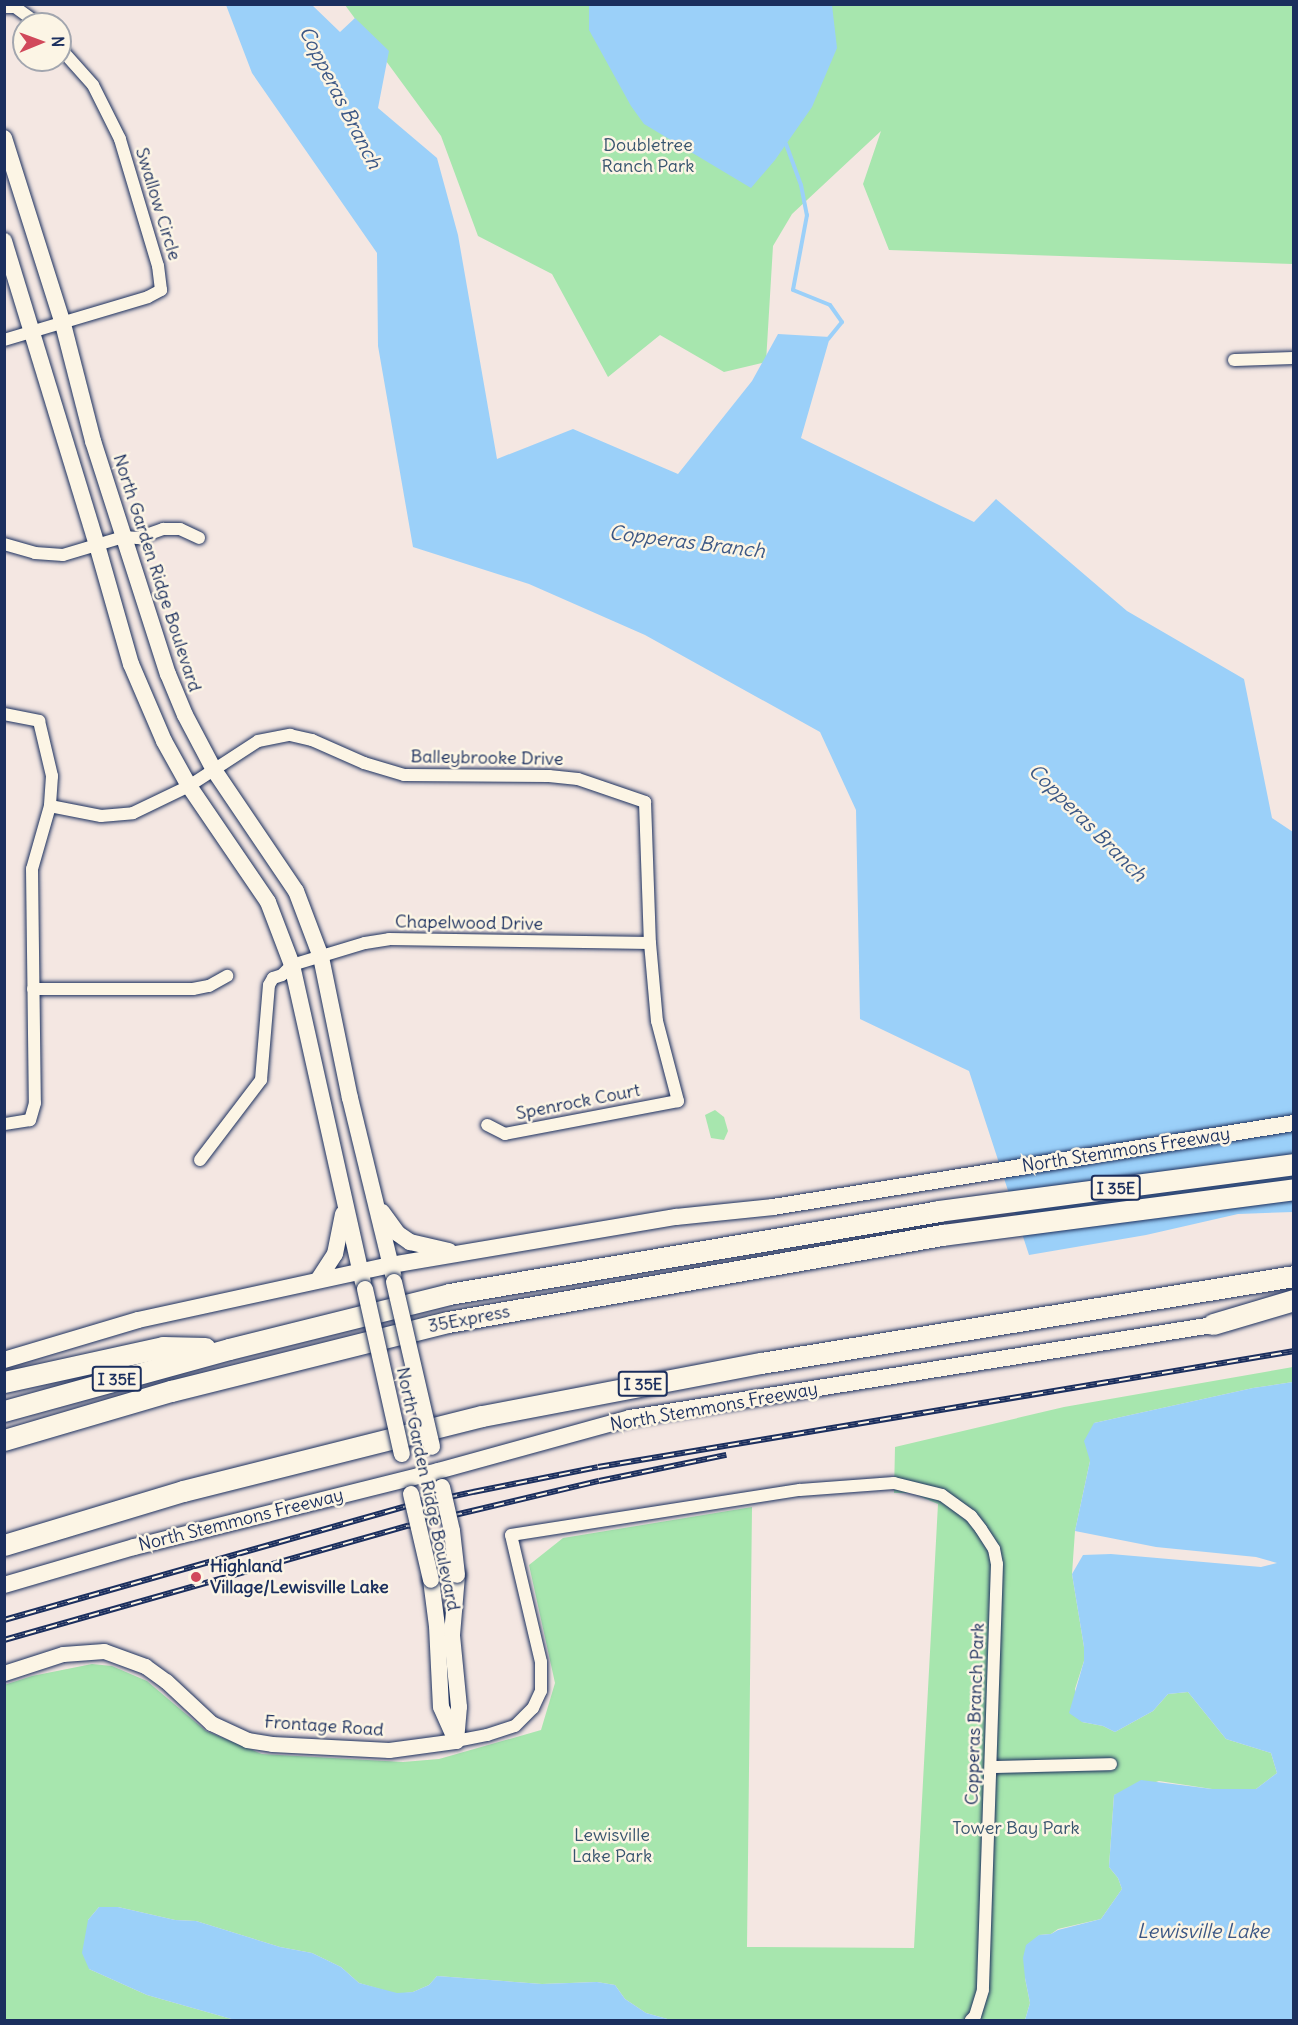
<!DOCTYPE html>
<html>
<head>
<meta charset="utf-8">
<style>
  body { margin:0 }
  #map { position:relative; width:1298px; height:2025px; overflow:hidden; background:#f4e7e2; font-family:Delius,sans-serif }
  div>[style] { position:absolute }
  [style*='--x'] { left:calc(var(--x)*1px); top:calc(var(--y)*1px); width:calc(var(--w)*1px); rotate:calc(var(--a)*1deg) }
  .green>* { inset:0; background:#a7e6ae }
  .water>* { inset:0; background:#9bd0f9 }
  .stream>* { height:4px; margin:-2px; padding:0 2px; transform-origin:2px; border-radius:2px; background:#9bd0f9 }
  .roads { filter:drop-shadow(0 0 2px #1b2f5e) drop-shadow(0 0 2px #1b2f5e) }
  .minor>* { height:12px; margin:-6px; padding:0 6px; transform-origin:6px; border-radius:6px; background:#fcf5e5 }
  .tertiary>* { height:15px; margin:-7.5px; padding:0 7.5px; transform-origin:7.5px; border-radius:7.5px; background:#fcf5e5 }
  .secondary>* { height:16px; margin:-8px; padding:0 8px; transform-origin:8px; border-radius:8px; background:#fcf5e5 }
  .motorway>* { height:21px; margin:-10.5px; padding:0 10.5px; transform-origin:10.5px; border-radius:10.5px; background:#fcf5e5 }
  .rail>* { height:6px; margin-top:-3px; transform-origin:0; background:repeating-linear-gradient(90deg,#fcf5e5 0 11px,#1b2f5e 0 22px); box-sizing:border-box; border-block:2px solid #1b2f5e }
  .bridges { filter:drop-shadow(0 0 2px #1b2f5e) drop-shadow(0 0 2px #1b2f5e) }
  .secondary-bridge>* { height:16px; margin:-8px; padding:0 8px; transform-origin:8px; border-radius:8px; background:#fcf5e5 }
  .dots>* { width:16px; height:16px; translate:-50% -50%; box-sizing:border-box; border:3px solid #fcf5e5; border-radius:50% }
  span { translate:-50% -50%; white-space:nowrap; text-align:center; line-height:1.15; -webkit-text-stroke:5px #fcf5e5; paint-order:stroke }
  .shield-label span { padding:2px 4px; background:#fcf5e5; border:2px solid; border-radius:4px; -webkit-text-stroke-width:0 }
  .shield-label { font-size:16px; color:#1b2f5e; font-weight:700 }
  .park-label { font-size:18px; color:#37546e }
  .street-label { font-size:18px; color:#1b2f5e }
  .poi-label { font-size:18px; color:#1b2f5e; font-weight:700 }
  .left { translate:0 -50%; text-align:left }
  .water-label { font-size:20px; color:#3b5785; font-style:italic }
  .frame { position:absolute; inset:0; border:6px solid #1b2f5e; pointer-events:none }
  .north { position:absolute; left:12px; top:12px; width:60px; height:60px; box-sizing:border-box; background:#fcf5e5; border:2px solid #a2a6af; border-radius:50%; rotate:89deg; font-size:16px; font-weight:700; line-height:24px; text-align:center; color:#1b2f5e }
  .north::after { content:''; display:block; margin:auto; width:21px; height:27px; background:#d1495b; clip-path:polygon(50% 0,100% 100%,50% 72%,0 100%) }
</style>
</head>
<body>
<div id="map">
  <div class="green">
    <i style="clip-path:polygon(345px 5px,1293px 5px,1293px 264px,889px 250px,863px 184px,881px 131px,792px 214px,773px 246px,766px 362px,724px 372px,660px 335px,608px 377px,552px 274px,478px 236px,441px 136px)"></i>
    <i style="clip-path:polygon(715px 1110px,724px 1117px,728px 1131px,724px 1140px,711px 1138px,705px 1115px)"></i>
    <i style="clip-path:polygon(1293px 1367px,1293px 1382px,1253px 1388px,1094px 1423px,1090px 1461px,1075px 1531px,1072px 1574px,1084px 1647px,1084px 1661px,1075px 1689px,1082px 1722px,1103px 1726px,1115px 1732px,1153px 1711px,1168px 1694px,1188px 1692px,1226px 1739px,1271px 1753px,1277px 1773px,1256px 1789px,1212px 1789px,1159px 1781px,1114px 1795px,1109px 1867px,1118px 1878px,1122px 1889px,1101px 1919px,1058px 1929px,1051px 1934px,1039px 1935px,1025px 1978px,1030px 2003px,1025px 2020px,671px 2020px,646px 2013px,625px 1999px,615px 1985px,597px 1982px,542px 1984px,437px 1976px,429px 1985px,413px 1992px,397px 1994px,359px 1983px,341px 1967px,312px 1953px,280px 1947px,196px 1921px,175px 1920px,118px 1907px,99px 1907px,88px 1920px,89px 1969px,147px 1995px,235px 2020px,5px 2020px,4px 1685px,32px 1676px,92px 1664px,112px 1666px,147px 1681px,206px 1731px,262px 1754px,403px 1762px,439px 1759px,541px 1730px,555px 1683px,529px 1565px,563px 1538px,752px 1507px,747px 1947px,914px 1948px,938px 1504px,912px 1493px,894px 1493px,895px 1447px,1064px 1407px)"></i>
  </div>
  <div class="water">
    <i style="clip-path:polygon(589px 4px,832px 5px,837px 48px,812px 107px,775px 160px,751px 188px,644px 124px,631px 106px,589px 30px)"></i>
    <i style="clip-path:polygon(226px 5px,312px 5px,340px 32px,355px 18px,389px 51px,378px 108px,437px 158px,458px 235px,497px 459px,573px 429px,678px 474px,752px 381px,778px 334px,830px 337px,801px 438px,974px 522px,996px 499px,1127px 611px,1244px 679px,1272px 818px,1293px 832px,1293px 1212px,1238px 1214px,1146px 1235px,1029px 1255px,969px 1071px,860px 1019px,856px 810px,820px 732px,645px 635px,529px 584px,413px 547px,378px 346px,377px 253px,252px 73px)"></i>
    <i style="clip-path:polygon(1293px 1382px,1293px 2020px,1025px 2020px,1030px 2003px,1025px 1978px,1023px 1958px,1026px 1945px,1039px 1935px,1051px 1934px,1058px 1930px,1101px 1919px,1122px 1889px,1118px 1878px,1109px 1867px,1114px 1795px,1141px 1780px,1212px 1789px,1256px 1789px,1277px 1773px,1271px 1753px,1226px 1739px,1188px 1692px,1168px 1694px,1153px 1711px,1115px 1732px,1103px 1726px,1082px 1722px,1069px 1713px,1084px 1661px,1084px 1647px,1072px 1574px,1083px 1555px,1111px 1554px,1261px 1567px,1277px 1563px,1256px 1557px,1156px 1547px,1075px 1531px,1090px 1461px,1084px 1441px,1094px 1423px,1253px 1388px)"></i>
    <i style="clip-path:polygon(99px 1907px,118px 1907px,175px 1920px,196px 1921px,280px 1947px,312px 1953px,341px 1967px,359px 1983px,397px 1993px,413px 1992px,429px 1985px,437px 1976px,542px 1984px,597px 1982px,615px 1985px,625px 1999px,646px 2013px,671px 2020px,235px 2020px,147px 1995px,89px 1969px,82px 1953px,88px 1920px)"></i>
  </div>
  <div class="stream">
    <i style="--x:786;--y:144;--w:44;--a:69.9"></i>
    <i style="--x:801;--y:185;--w:31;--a:79"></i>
    <i style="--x:807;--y:215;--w:76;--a:100.6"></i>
    <i style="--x:793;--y:290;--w:40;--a:22"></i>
    <i style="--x:830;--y:305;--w:21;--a:55"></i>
    <i style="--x:842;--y:322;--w:22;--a:129"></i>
  </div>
  <div class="roads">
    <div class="minor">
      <i style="--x:4;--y:7;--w:11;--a:0"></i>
      <i style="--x:15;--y:7;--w:29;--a:36"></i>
      <i style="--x:4;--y:340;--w:150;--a:-16.6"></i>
      <i style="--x:148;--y:297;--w:15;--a:-28"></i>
      <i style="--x:161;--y:290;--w:24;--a:-97"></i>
      <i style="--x:158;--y:266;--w:133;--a:-106.7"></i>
      <i style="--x:120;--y:139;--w:60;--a:-116.6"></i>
      <i style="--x:93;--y:85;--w:50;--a:-131.7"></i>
      <i style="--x:1234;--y:360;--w:60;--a:-1.9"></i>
      <i style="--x:4;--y:544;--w:32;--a:16"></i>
      <i style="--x:35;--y:553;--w:28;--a:4"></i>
      <i style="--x:63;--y:555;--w:63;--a:-16.7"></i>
      <i style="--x:123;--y:537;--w:15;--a:4"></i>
      <i style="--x:138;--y:538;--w:27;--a:-20"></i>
      <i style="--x:163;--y:529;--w:17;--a:0"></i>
      <i style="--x:180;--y:529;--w:21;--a:25"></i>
      <i style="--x:4;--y:714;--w:36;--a:11"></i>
      <i style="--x:39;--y:721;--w:57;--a:76.7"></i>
      <i style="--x:52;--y:776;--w:30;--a:94"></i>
      <i style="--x:50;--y:806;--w:66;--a:105.9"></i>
      <i style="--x:32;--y:869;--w:234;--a:89.3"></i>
      <i style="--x:35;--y:1103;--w:18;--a:106"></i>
      <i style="--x:30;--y:1120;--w:26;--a:171"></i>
      <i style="--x:50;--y:806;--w:52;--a:11.1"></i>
      <i style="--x:101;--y:816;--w:32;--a:-5"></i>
      <i style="--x:133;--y:813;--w:62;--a:-25.7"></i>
      <i style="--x:189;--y:786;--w:82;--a:-33.1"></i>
      <i style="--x:258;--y:741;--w:33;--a:-11"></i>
      <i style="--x:290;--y:735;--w:23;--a:13"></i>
      <i style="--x:312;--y:740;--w:57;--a:23.9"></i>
      <i style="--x:364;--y:763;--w:42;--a:16.7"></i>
      <i style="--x:404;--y:775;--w:145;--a:0.4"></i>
      <i style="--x:549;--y:776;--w:29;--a:6"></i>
      <i style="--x:578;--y:779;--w:71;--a:18.9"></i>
      <i style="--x:645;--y:802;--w:141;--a:88"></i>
      <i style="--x:650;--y:943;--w:78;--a:84.9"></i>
      <i style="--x:657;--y:1021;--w:83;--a:75.3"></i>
      <i style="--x:678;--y:1101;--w:176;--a:169.2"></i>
      <i style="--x:505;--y:1134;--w:20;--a:-153"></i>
      <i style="--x:33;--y:989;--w:160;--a:0"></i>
      <i style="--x:193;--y:989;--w:16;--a:-11"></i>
      <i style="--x:209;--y:986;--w:21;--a:-29"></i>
      <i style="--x:200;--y:1160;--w:101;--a:-52.7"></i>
      <i style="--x:261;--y:1080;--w:95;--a:-85.2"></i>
      <i style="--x:269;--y:985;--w:8;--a:-60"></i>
      <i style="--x:273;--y:978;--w:9;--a:-18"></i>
      <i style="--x:282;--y:975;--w:14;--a:-45"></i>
      <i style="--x:292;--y:965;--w:76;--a:-16.8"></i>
      <i style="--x:365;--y:943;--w:24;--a:-9"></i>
      <i style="--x:389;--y:939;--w:261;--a:0.9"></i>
      <i style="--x:456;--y:1741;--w:32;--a:-11"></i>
      <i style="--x:487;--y:1735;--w:29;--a:-18"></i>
      <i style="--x:515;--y:1726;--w:25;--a:-45"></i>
      <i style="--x:533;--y:1708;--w:19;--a:-65"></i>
      <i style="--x:541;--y:1691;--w:29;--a:-90"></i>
      <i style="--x:541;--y:1662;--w:130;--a:-103.3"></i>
      <i style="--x:511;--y:1535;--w:292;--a:-8.9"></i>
      <i style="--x:800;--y:1490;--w:94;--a:-4.3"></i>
      <i style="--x:894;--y:1483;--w:49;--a:14"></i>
      <i style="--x:942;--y:1495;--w:36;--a:36"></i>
      <i style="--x:971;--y:1516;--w:16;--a:52"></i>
      <i style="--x:981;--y:1529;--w:24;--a:57"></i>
      <i style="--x:994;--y:1549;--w:15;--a:79"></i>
      <i style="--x:997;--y:1564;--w:426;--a:91.9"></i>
      <i style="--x:983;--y:1990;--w:27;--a:107"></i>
      <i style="--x:975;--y:2016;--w:6;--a:135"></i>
      <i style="--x:991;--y:1767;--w:120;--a:-1.4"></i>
    </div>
    <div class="tertiary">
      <i style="--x:4;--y:1673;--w:62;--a:-17.9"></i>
      <i style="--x:63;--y:1654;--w:41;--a:-4.2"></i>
      <i style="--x:104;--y:1651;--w:44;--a:20.1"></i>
      <i style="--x:145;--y:1666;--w:26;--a:36"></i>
      <i style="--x:166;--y:1681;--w:62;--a:43"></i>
      <i style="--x:211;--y:1723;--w:40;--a:25"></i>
      <i style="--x:247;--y:1740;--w:25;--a:9"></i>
      <i style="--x:272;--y:1744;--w:117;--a:2.9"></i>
      <i style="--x:389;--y:1750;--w:68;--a:-7.7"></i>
    </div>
    <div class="secondary">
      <i style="--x:4;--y:138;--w:195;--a:72.4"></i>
      <i style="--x:63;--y:324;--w:121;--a:75.6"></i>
      <i style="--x:93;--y:441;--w:245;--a:72.2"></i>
      <i style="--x:168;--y:674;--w:44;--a:67.5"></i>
      <i style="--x:185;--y:715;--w:62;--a:62.2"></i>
      <i style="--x:214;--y:770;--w:146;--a:55.9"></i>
      <i style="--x:296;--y:891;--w:71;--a:69.3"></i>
      <i style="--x:321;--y:957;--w:144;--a:78.4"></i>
      <i style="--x:350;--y:1098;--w:182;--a:76.3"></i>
      <i style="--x:4;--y:241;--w:318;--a:73"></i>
      <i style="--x:97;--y:545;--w:124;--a:74.1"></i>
      <i style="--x:131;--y:664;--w:84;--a:66.8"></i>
      <i style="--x:164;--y:741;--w:51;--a:60.9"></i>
      <i style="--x:189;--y:786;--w:140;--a:55.7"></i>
      <i style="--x:268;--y:902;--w:67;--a:69.1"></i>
      <i style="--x:292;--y:965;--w:325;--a:77.4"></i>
      <i style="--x:382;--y:1212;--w:26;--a:54"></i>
      <i style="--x:397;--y:1233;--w:16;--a:35"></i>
      <i style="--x:410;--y:1242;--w:40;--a:13"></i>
      <i style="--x:318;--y:1280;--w:31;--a:-57"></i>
      <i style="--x:335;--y:1254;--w:41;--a:-78.7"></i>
      <i style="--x:4;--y:1360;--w:140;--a:-16.6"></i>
      <i style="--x:138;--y:1320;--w:259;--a:-12.3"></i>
      <i style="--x:391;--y:1265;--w:289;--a:-9.6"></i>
      <i style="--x:676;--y:1217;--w:98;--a:-5.9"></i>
      <i style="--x:773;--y:1207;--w:528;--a:-9.16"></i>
      <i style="--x:431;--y:1580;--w:46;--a:82.6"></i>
      <i style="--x:437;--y:1626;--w:81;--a:87.2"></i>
      <i style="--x:441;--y:1707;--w:34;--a:66"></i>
      <i style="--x:4;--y:1585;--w:135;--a:-16.3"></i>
      <i style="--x:134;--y:1547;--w:313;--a:-14"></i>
      <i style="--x:438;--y:1471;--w:199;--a:-15.4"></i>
      <i style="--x:630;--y:1418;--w:603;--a:-9.07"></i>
      <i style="--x:456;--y:1741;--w:34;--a:-85"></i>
      <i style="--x:459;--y:1707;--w:72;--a:-95.6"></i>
      <i style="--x:452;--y:1635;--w:60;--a:-85.2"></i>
    </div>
    <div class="motorway">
      <i style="--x:1213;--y:1324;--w:84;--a:-16.5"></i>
      <i style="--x:4;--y:1382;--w:163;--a:-12.4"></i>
      <i style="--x:163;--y:1347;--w:42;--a:1.4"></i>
      <i style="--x:4;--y:1411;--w:233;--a:-15.4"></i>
      <i style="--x:229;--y:1349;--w:227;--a:-14"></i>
      <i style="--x:449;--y:1294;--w:496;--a:-9.6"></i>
      <i style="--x:938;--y:1211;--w:359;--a:-7.5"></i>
      <i style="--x:4;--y:1440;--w:174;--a:-16.4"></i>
      <i style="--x:171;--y:1391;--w:285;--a:-14"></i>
      <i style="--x:448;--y:1322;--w:502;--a:-9.99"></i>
      <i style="--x:942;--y:1235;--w:355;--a:-7.4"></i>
      <i style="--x:4;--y:1545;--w:187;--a:-16.8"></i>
      <i style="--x:183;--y:1491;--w:308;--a:-14.1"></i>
      <i style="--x:482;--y:1416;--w:284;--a:-10.8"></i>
      <i style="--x:761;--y:1363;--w:540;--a:-9.27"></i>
    </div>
  </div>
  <div class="rail">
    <i style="--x:4;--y:1620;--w:415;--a:-15.8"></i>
    <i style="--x:403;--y:1507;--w:72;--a:-12.1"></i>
    <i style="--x:473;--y:1492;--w:127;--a:-11.3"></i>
    <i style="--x:598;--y:1467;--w:706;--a:-9.46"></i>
    <i style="--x:4;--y:1640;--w:420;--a:-15.8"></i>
    <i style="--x:408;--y:1526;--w:196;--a:-13.3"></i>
    <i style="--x:599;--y:1481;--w:130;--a:-11.6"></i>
  </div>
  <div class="bridges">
    <div class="secondary-bridge">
      <i style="--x:394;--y:1282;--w:169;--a:77"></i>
      <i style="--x:365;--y:1289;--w:169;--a:77.4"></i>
      <i style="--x:442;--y:1487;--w:45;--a:77.2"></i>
      <i style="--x:452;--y:1531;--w:44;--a:83.5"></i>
      <i style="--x:411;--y:1494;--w:88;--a:76.9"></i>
    </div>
  </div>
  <div class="dots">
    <i style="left:196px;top:1577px;background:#d1495b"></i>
  </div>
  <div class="shield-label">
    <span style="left:1116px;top:1188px">I 35E</span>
    <span style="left:117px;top:1379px">I 35E</span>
    <span style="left:643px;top:1384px">I 35E</span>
  </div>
  <div class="park-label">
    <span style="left:648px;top:156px">Doubletree<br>Ranch Park</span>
    <span style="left:1016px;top:1828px">Tower Bay Park</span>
    <span style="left:612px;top:1846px">Lewisville<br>Lake Park</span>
  </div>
  <div class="street-label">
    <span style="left:158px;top:204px;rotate:73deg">Swallow Circle</span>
    <span style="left:157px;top:573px;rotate:72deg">North Garden Ridge Boulevard</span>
    <span style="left:487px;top:758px;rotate:1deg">Balleybrooke Drive</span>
    <span style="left:469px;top:923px;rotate:1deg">Chapelwood Drive</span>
    <span style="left:578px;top:1102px;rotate:-11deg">Spenrock Court</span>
    <span style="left:1126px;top:1150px;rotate:-9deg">North Stemmons Freeway</span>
    <span style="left:469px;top:1319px;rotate:-11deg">35Express</span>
    <span style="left:714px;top:1407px;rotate:-10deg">North Stemmons Freeway</span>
    <span style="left:428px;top:1489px;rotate:78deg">North Garden Ridge Boulevard</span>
    <span style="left:241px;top:1520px;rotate:-14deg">North Stemmons Freeway</span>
    <span style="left:975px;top:1714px;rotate:-88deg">Copperas Branch Park</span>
    <span style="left:324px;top:1726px;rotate:4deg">Frontage Road</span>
  </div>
  <div class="poi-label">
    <span class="left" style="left:210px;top:1577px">Highland<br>Village/Lewisville Lake</span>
  </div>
  <div class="water-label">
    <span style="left:341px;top:97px;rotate:63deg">Copperas Branch</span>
    <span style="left:687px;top:541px;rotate:7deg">Copperas Branch</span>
    <span style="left:1088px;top:822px;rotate:45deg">Copperas Branch</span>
    <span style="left:1203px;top:1930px">Lewisville Lake</span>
  </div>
  <div class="frame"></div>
  <div class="north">N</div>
</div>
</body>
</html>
